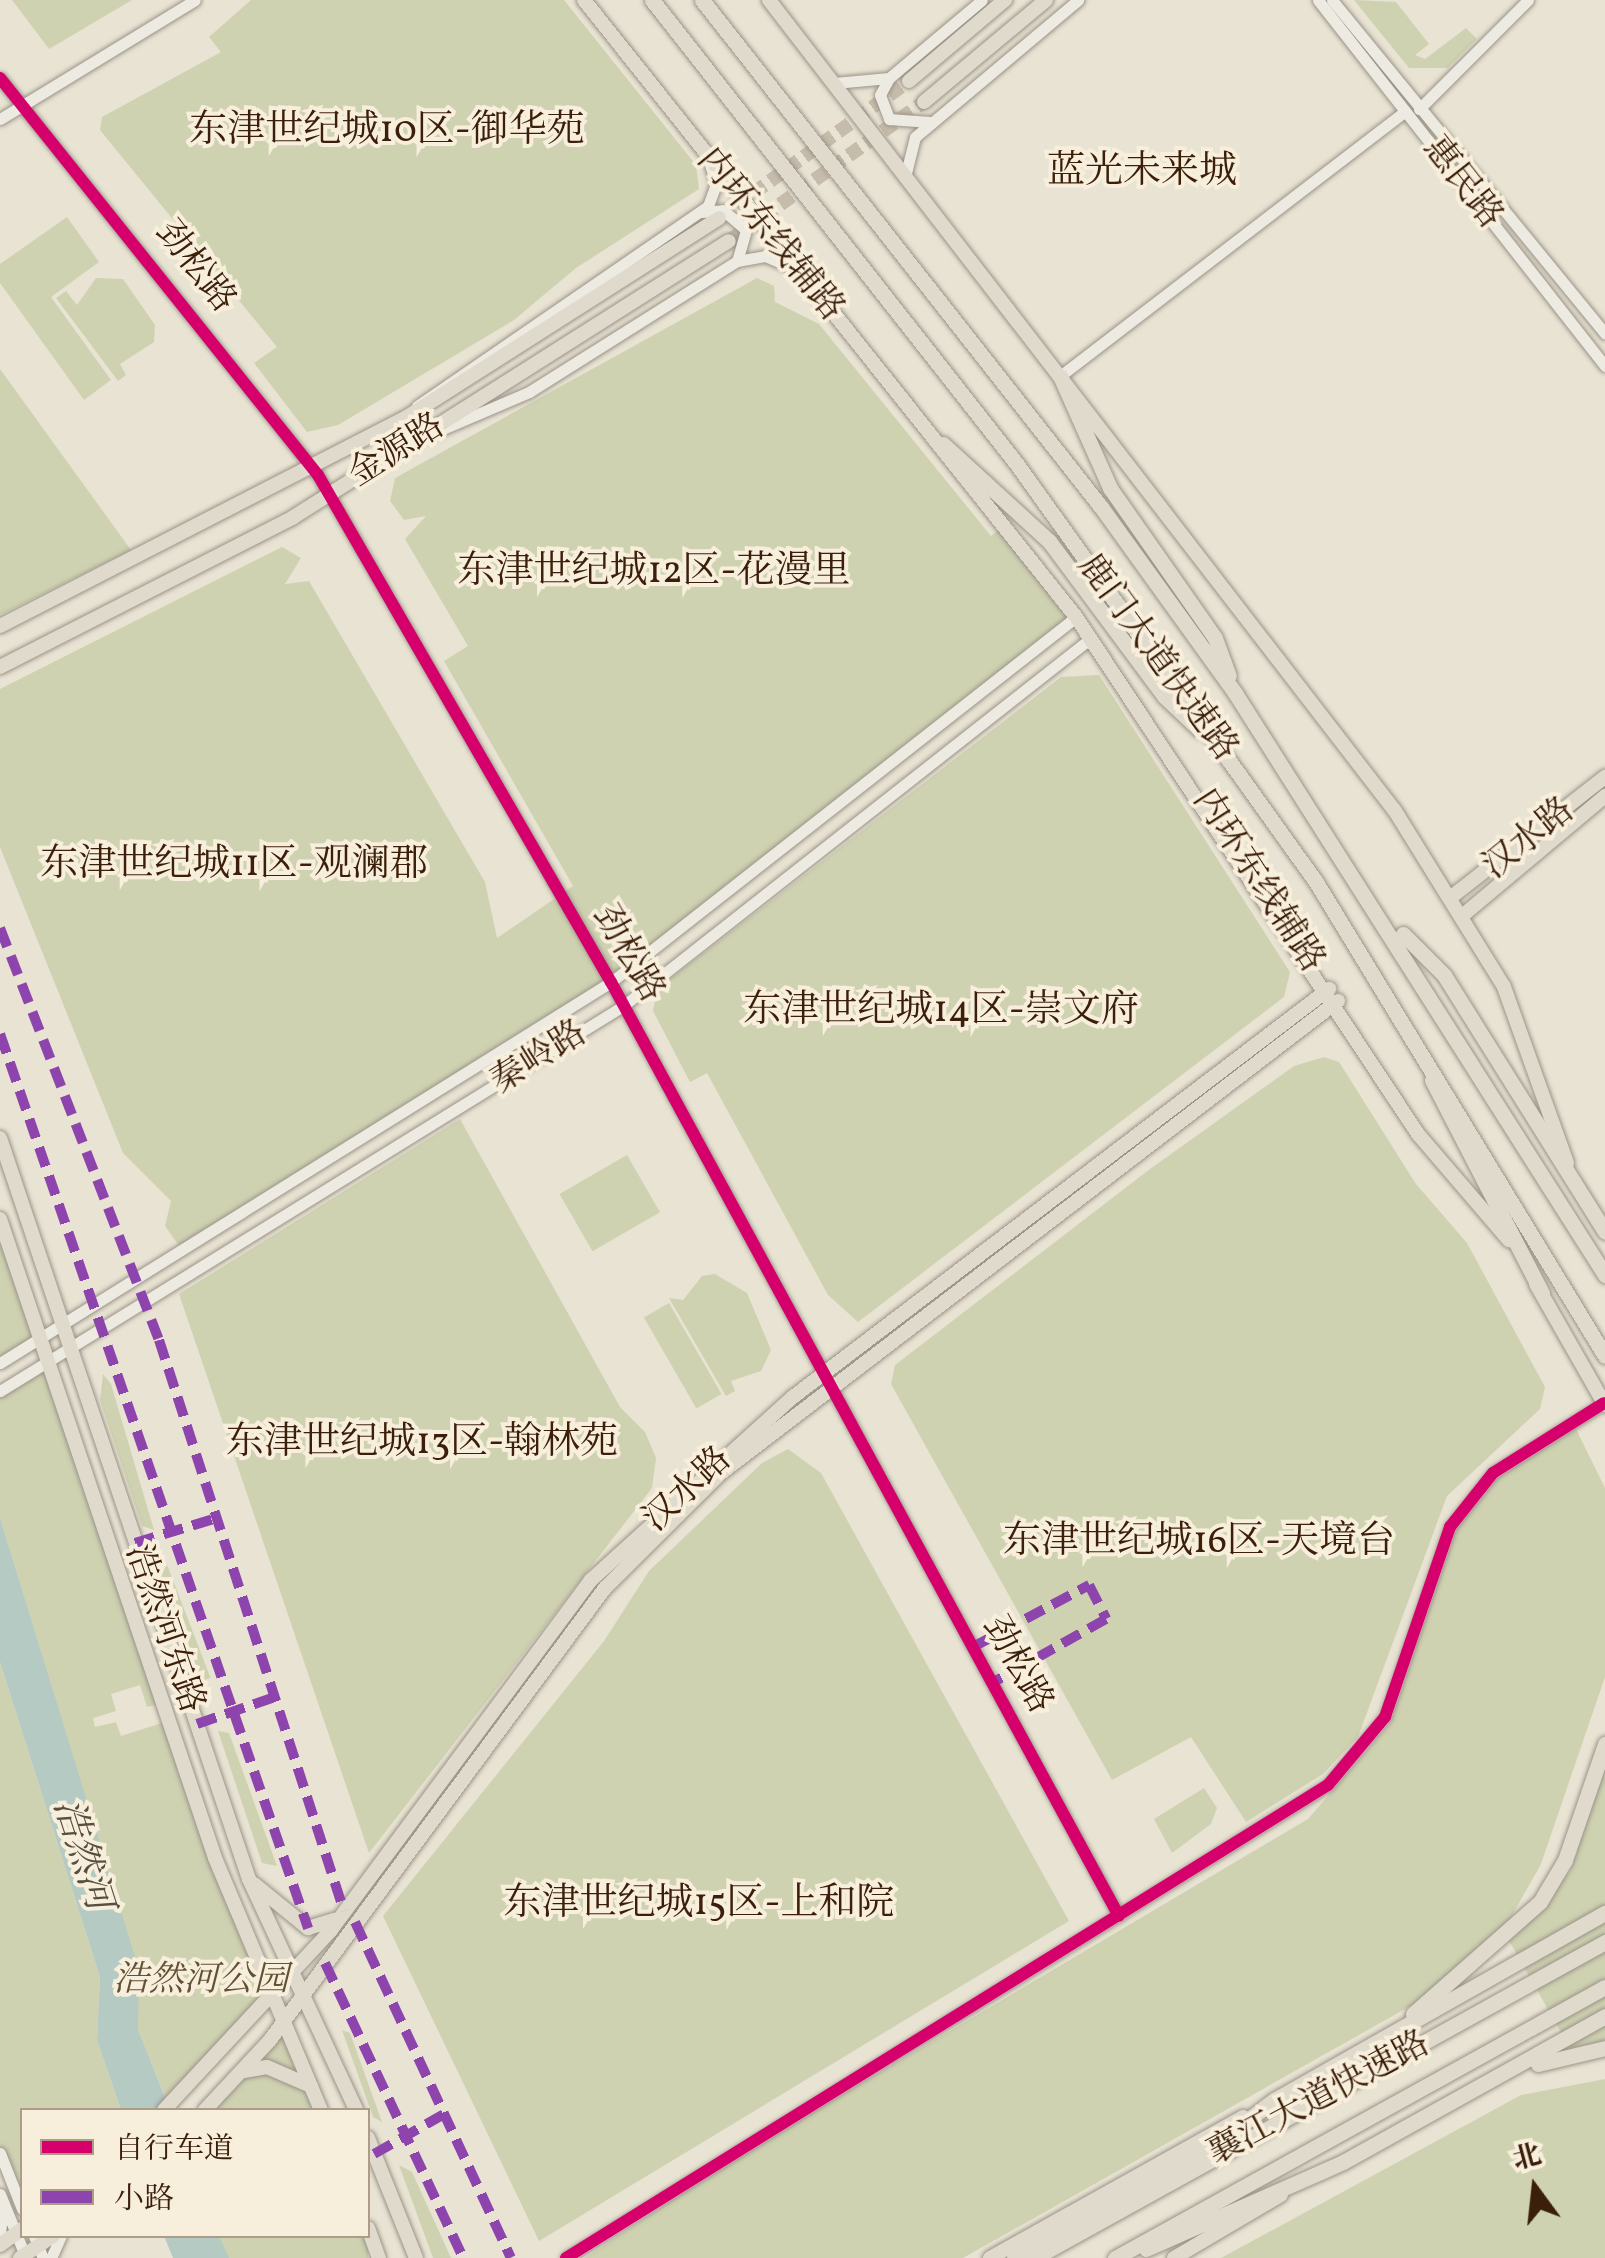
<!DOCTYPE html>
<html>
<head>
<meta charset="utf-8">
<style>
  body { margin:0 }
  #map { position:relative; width:1605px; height:2258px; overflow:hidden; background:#e9e3d3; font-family:Vollkorn,"Noto Serif SC",serif }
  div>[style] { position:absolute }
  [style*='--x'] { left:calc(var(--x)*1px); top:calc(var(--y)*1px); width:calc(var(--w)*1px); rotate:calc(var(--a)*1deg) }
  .green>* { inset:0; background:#cfd2b1; transform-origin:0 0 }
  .water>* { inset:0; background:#b4cac2 }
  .major-tunnel>* { height:14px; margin-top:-7px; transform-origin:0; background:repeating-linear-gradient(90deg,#c6bcab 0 14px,transparent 0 21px) }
  .roads { filter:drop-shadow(0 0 2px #9a9388) drop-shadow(0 0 2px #9a9388) }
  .minor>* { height:11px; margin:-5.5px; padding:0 5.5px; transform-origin:5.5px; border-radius:5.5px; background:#edeae2 }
  .major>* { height:14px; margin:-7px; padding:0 7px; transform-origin:7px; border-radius:7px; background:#e0dacd }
  .highway>* { height:15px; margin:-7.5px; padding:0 7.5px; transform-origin:7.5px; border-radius:7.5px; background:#e0dacd }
  .quiet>* { height:10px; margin-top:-5px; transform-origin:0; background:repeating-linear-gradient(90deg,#8e44ad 0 20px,transparent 0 30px) }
  .cycleway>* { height:12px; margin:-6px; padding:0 6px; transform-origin:6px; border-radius:6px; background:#d6006c }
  span { translate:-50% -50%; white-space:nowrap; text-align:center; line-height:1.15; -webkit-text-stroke:8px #f7efdc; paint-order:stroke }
  .street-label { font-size:35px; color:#3c1f0b }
  .park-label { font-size:35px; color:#625135; font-style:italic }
  .neighbourhood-label { font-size:38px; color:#3c1f0b }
  .water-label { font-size:38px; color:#594f40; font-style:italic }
  .legend { position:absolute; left:20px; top:2108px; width:350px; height:130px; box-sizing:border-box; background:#f7efdc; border:2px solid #ac9c88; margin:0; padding:12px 18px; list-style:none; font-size:30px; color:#3c1f0b }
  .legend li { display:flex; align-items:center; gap:20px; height:50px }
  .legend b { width:50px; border:2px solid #ac9c88 }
  .north { position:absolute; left:1485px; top:2138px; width:100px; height:100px; -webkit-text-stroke:8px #f7efdc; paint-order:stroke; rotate:345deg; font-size:28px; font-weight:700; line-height:40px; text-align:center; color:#3c1f0b }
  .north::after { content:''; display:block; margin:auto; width:35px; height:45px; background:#3c1f0b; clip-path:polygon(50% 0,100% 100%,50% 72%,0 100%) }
</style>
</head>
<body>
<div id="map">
  <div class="green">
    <i style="clip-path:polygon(12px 0,132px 0,49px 49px)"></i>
    <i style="clip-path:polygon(251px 0,564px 0,696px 165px,699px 189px,576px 268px,514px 320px,338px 425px,307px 432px,254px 363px,277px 347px,100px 130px,102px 117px,221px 52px,209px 37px)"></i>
    <i style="clip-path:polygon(1354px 0,1396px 2px,1429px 44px,1415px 55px,1425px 59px,1466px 28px,1477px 39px,1448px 68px,1409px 68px)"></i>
    <i style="clip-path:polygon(67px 217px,99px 262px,51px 297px,111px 380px,84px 400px,0 283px,0 264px)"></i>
    <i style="clip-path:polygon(96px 278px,123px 279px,155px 325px,154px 342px,120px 364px,126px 375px,118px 381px,56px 298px,66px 291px,77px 305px)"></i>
    <i style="clip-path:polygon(757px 278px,774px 286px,775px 302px,819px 324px,991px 536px,1005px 525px,1076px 617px,611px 982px,185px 1254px,165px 1226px,171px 1201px,123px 1153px,0 847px,0 689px,282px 547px,301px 558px,285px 584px,309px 581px,485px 882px,497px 938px,573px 886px,444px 661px,468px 646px,405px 539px,426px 516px,404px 520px,390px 501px,395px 478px)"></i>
    <i style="clip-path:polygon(0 369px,131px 550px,0 615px)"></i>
    <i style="clip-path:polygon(1099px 675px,1290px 972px,1284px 997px,858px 1322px,828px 1295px,707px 1073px,690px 1082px,653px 1011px,657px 989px,1061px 677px)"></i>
    <i style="clip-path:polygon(1324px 1057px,1339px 1062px,1416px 1184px,1467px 1243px,1545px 1387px,1540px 1409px,1447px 1496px,1358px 1737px,1323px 1774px,1246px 1822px,1191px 1737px,1112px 1780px,891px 1384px,895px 1365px,1150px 1169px,1294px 1066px)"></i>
    <i style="clip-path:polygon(460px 1119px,620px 1407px,645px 1432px,656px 1458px,652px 1488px,369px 1853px,179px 1294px)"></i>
    <i style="left:627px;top:1155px;width:66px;height:78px;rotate:60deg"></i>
    <i style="clip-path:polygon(0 1219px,41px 1342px,0 1363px)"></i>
    <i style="clip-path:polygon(715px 1274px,747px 1293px,771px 1350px,761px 1371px,731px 1381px,735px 1391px,726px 1396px,669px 1298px,683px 1300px,702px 1276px)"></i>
    <i style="left:669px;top:1303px;width:105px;height:29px;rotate:60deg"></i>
    <i style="clip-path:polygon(48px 1365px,164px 1703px,147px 1707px,140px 1685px,111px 1694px,116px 1711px,93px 1718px,95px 1727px,116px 1722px,121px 1736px,168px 1721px,271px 1991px,169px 2107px,138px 2029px,138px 1970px,0 1518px,0 1391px)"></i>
    <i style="clip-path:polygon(103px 1374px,111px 1384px,154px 1530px,142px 1526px,100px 1400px)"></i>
    <i style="clip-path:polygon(1573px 1423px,1605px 1488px,1605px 1677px,1541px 1864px,1510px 1919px,1470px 1957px,1414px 2004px,963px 2258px,585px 2258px,737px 2157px,1308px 1819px,1390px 1724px,1455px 1530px,1494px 1481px)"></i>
    <i style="clip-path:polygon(788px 1449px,821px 1473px,1069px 1921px,539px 2241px,383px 1916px,604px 1641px,649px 1571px,762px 1463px)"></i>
    <i style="left:161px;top:1549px;width:138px;height:15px;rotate:69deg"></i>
    <i style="clip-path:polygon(0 1662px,100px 1977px,97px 2040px,121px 2110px,22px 2110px,22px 2209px,0 2153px)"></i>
    <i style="clip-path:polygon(218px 1731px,229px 1733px,277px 1866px,262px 1863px)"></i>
    <i style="clip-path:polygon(1605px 1769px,1605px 2042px,1570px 2048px,1508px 1939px,1570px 1872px)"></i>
    <i style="clip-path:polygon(1204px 1788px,1217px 1808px,1211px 1824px,1172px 1853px,1154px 1819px)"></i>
    <i style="clip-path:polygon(285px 2017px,321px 2110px,206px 2110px)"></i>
    <i style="clip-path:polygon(342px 2030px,350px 2033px,382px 2122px,373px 2117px)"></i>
    <i style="clip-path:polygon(1605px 2079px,1605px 2258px,1221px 2258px,1521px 2095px)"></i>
    <i style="clip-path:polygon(399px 2165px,412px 2172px,451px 2258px,433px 2258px)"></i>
    <i style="left:219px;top:2236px;width:149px;height:24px"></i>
  </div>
  <div class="water">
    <i style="clip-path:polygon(0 1518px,139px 1970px,138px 2029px,170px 2110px,121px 2110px,97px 2040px,100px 1977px,0 1662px)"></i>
    <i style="clip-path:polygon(164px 2236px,219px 2236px,229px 2258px,173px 2258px)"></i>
  </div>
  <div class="major-tunnel">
    <i style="--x:719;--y:218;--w:234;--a:-35.8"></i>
    <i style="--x:729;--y:241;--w:239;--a:-35.5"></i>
  </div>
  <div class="roads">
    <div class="minor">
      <i style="--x:1318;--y:0;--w:465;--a:51.9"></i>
      <i style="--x:1332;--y:0;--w:431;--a:50.7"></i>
      <i style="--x:0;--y:78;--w:509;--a:51.31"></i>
      <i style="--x:318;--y:475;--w:586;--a:59.98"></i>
      <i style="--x:611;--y:982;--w:1063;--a:61.46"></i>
      <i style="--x:889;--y:78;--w:19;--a:118"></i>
      <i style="--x:880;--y:95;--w:26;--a:69"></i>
      <i style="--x:889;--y:119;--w:41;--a:4.2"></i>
      <i style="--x:834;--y:83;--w:55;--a:-5.2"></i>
      <i style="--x:889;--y:78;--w:121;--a:-40"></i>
      <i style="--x:1419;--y:109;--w:154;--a:-45"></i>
      <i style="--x:0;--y:119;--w:228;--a:-31.4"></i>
      <i style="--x:906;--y:173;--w:37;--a:-76"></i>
      <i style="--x:915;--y:137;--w:213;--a:-40"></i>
      <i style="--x:702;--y:212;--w:21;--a:-5"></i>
      <i style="--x:723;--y:210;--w:30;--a:41"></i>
      <i style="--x:746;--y:230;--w:32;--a:106"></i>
      <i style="--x:1060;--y:376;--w:435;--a:-37.5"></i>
      <i style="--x:417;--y:406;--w:353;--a:-34.5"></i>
      <i style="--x:708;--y:206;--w:23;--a:-70"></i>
      <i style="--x:716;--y:184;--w:24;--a:-107"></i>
      <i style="--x:431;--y:434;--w:107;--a:-23.2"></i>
      <i style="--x:529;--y:392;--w:246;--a:-32.2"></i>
      <i style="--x:737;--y:261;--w:28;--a:-10"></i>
      <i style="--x:765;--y:256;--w:33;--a:23"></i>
      <i style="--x:0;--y:1363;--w:720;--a:-31.95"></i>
      <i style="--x:611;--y:982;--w:591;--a:-38.13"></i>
      <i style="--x:0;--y:1391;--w:732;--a:-31.72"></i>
      <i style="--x:623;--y:1006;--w:595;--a:-38.18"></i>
      <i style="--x:0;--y:2153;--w:60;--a:68.6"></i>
      <i style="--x:0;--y:2194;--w:69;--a:67.9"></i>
      <i style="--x:0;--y:2233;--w:23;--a:-83"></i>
      <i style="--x:34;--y:2236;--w:24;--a:68"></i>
      <i style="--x:51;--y:2258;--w:24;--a:-66"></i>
      <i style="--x:566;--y:2258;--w:897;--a:-31.83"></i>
      <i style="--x:1328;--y:1785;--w:89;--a:-50"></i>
      <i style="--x:1385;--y:1717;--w:201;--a:-71.1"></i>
      <i style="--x:1450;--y:1527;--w:69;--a:-51.5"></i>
      <i style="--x:1493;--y:1473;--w:131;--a:-32.2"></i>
    </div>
    <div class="major">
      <i style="--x:584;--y:0;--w:789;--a:51.43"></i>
      <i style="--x:1076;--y:617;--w:620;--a:56.52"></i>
      <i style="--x:1418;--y:1134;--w:140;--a:49.4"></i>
      <i style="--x:769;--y:0;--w:1024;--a:52.34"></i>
      <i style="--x:1395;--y:811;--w:207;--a:58.2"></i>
      <i style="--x:1504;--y:987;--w:187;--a:70.3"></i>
      <i style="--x:909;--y:81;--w:126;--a:-40.2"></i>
      <i style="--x:924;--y:102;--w:159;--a:-39.9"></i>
      <i style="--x:0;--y:626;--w:458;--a:-27.2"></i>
      <i style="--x:407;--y:417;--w:370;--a:-32.5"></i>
      <i style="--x:0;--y:667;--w:328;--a:-27"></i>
      <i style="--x:292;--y:518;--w:517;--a:-32.37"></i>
      <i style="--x:1450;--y:898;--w:197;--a:-38"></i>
      <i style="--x:1462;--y:916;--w:187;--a:-40"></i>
      <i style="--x:0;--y:1138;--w:782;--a:71.43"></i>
      <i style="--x:249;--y:1879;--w:255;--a:65.1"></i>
      <i style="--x:0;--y:1219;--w:674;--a:71.4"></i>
      <i style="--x:215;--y:1858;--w:273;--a:67.2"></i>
      <i style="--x:1536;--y:1284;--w:139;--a:60.3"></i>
      <i style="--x:254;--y:1884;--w:70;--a:39.2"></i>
      <i style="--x:308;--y:1928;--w:28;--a:-17"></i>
      <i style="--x:244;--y:2071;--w:23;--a:-10"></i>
      <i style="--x:267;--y:2067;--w:48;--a:23.4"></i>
      <i style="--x:164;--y:2110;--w:246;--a:-47.1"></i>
      <i style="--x:331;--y:1930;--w:436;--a:-53.4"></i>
      <i style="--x:591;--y:1580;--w:273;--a:-42.2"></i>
      <i style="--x:793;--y:1397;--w:674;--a:-37.28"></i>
      <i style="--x:205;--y:2110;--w:96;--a:-47.1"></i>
      <i style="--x:270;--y:2040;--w:563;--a:-53.46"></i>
      <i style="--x:605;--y:1588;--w:163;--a:-44.8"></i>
      <i style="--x:721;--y:1473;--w:777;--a:-37.42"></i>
      <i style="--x:368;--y:2138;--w:129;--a:68.2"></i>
      <i style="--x:368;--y:2228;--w:32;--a:70"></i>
      <i style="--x:0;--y:2245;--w:27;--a:-36"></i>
      <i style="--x:20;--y:2258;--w:40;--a:-34"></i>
      <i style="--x:990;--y:2258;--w:290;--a:-29.1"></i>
      <i style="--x:1174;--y:2258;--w:124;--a:-30.5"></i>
    </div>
    <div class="highway">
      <i style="--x:652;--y:0;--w:589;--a:51.83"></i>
      <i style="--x:1016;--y:463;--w:515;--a:54.4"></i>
      <i style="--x:1316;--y:882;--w:555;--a:58.63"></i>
      <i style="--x:702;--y:0;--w:645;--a:51.8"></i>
      <i style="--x:1101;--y:507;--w:229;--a:54.2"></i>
      <i style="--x:1235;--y:693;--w:690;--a:57.55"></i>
      <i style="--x:1060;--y:376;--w:123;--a:65.9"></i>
      <i style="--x:1110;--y:488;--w:183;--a:55"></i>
      <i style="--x:1215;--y:638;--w:40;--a:69.8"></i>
      <i style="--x:943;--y:444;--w:144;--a:42.5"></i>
      <i style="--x:1049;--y:541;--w:194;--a:53.4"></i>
      <i style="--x:1165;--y:697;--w:48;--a:43.3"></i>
      <i style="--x:1403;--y:934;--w:58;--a:45"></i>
      <i style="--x:1444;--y:975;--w:303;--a:57.9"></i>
      <i style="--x:1432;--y:1080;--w:240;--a:62.7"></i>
      <i style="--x:1413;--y:2014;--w:169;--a:-41.4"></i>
      <i style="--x:1540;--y:1902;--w:49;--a:-59.2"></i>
      <i style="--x:1565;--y:1860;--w:123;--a:-71"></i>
      <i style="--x:1538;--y:2064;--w:69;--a:-13.4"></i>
      <i style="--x:1198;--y:2158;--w:96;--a:-37.3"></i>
      <i style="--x:1274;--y:2100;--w:380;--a:-29.5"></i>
      <i style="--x:1146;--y:2249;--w:215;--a:-23.8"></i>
      <i style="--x:1343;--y:2162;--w:300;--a:-29.1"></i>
      <i style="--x:1014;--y:2258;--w:216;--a:-30.2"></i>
      <i style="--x:1034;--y:2258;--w:653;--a:-28.96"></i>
      <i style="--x:1115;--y:2258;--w:560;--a:-28.95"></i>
    </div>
  </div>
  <div class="quiet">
    <i style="--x:0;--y:928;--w:442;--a:68.9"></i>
    <i style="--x:159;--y:1340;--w:600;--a:72.05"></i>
    <i style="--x:0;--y:1034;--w:946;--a:70.99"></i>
    <i style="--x:135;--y:1543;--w:86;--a:-17"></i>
    <i style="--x:973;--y:1647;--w:132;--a:-28.1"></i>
    <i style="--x:1089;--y:1585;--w:38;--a:63"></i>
    <i style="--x:1106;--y:1619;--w:131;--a:150.7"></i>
    <i style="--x:197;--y:1724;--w:83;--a:-19.1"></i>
    <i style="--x:355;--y:1922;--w:370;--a:65.1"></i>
    <i style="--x:325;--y:1963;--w:326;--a:64.9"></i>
    <i style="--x:374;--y:2154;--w:81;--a:-29.7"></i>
  </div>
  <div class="cycleway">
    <i style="--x:0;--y:78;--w:509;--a:51.31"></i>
    <i style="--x:318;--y:475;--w:586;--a:59.98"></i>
    <i style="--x:611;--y:982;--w:1063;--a:61.46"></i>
    <i style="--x:566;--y:2258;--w:897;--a:-31.83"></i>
    <i style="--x:1328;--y:1785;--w:89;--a:-50"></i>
    <i style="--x:1385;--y:1717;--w:201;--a:-71.1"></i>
    <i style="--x:1450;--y:1527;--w:69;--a:-51.5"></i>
    <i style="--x:1493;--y:1473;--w:131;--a:-32.2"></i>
  </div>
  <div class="street-label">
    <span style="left:1462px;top:183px;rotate:52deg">惠民路</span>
    <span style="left:770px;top:235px;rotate:51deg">内环东线辅路</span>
    <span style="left:195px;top:267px;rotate:52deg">劲松路</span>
    <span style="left:397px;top:451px;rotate:-32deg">金源路</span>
    <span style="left:1157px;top:658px;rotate:54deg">鹿门大道快速路</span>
    <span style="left:1529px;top:839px;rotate:-39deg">汉水路</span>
    <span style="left:1258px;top:881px;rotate:57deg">内环东线辅路</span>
    <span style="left:628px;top:954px;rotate:60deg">劲松路</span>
    <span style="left:539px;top:1058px;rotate:-32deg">秦岭路</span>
    <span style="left:688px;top:1490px;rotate:-43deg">汉水路</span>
    <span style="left:164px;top:1629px;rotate:71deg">浩然河东路</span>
    <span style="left:1017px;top:1665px;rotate:61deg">劲松路</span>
    <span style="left:1319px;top:2099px;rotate:-28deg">襄江大道快速路</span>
  </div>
  <div class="park-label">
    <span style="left:201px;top:1981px">浩然河公园</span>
  </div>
  <div class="neighbourhood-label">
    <span style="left:387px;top:132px">东津世纪城10区-御华苑</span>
    <span style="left:1142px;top:173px">蓝光未来城</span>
    <span style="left:654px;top:573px">东津世纪城12区-花漫里</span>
    <span style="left:234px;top:866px">东津世纪城11区-观澜郡</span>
    <span style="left:941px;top:1012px">东津世纪城14区-崇文府</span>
    <span style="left:422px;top:1444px">东津世纪城13区-翰林苑</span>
    <span style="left:1199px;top:1543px">东津世纪城16区-天境台</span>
    <span style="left:699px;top:1905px">东津世纪城15区-上和院</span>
  </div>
  <div class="water-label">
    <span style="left:81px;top:1855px;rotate:72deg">浩然河</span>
  </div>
  <ul class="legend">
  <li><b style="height:12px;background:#d6006c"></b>自行车道</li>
  <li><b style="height:12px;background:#8e44ad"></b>小路</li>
  </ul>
  <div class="north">北</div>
</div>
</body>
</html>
